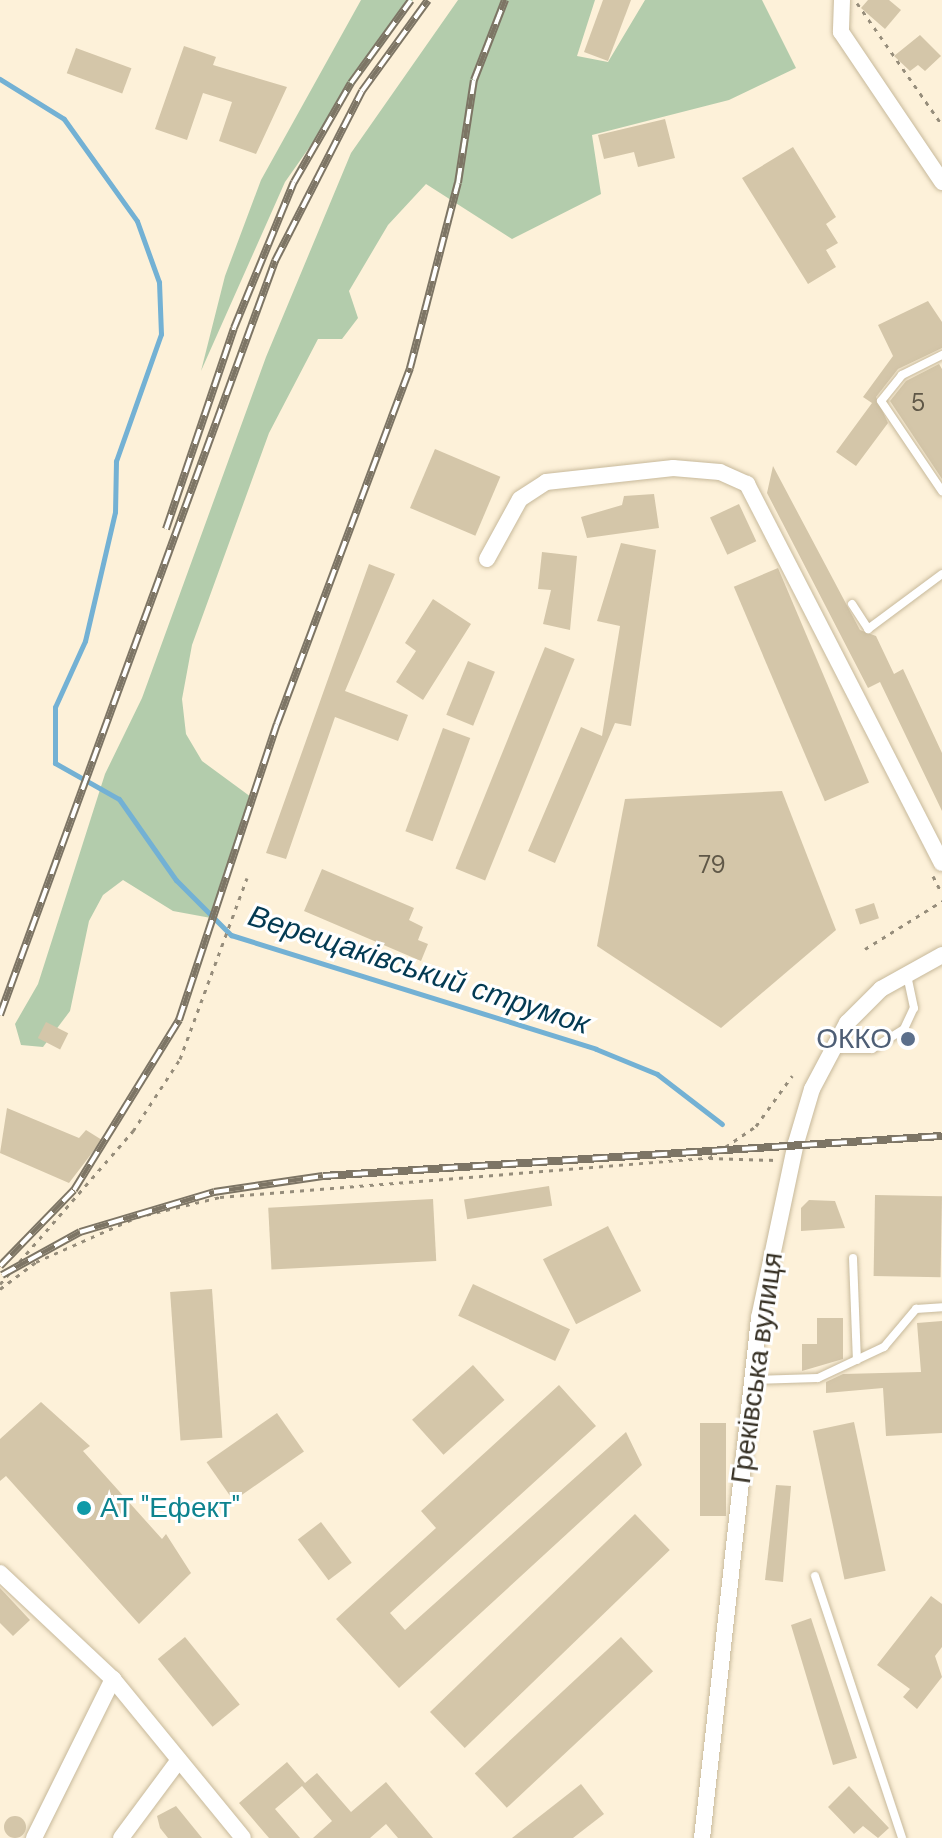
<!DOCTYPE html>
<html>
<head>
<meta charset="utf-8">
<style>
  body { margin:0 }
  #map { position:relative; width:942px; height:1838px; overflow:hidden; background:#fdf1d9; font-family:"DM Sans",sans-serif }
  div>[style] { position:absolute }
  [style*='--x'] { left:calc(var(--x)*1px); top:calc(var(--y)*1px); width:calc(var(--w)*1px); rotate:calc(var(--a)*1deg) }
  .green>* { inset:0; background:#b3ccac }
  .stream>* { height:5px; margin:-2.5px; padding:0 2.5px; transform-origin:2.5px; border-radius:2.5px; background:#73b1d4 }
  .building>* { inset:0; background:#d4c6a9; transform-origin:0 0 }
  .round { border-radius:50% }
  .path>* { height:3px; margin-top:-1.5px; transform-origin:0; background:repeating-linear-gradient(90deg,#968d7b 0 4px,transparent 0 10px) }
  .roads { filter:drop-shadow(0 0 2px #c7b99b) drop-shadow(0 0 2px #c7b99b) }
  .lane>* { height:8px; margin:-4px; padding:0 4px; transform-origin:4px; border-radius:4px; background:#fff }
  .street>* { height:16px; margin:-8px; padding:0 8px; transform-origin:8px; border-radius:8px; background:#fff }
  .rail>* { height:8px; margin-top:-4px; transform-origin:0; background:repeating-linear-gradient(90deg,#fff 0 15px,#7d7565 0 30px); box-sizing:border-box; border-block:2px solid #7d7565 }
  .dots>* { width:22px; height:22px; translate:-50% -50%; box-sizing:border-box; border:4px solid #fff; border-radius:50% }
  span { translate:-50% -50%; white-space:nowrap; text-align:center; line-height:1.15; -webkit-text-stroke:6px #fff; paint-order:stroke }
  .number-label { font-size:24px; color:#5f5747 }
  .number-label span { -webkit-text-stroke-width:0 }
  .service-label { font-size:28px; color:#4e5e75 }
  .right { translate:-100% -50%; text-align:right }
  .street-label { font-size:28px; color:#383226 }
  .culture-label { font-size:28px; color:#0d838f }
  .left { translate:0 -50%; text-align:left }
  .water-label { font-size:30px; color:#033a52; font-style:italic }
</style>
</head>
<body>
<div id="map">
  <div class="green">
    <i style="clip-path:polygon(361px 0,413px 0,285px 182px,201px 371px,225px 276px,261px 180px)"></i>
    <i style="clip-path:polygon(458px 0,595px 0,577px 56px,608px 62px,645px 0,762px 0,796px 68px,729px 100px,592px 135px,601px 194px,512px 239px,426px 184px,388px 225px,349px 291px,358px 318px,342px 339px,318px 339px,269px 433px,192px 645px,182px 699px,186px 734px,202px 761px,251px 797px,211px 918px,173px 911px,123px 880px,103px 895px,89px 921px,70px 1011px,43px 1047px,21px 1045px,15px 1024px,38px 984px,105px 774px,142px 698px,266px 357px,351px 153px)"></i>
  </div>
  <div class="stream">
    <i style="--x:0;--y:79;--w:75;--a:32"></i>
    <i style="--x:64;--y:119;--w:125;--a:54.4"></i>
    <i style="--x:137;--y:221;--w:65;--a:70.2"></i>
    <i style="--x:159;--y:282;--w:52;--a:87.8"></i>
    <i style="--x:161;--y:334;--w:135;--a:109.5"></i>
    <i style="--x:116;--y:461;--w:51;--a:91.1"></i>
    <i style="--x:115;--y:512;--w:132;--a:103.1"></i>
    <i style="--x:85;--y:641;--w:72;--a:114.4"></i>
    <i style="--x:55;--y:707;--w:56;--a:90"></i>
    <i style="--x:55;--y:763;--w:73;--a:29.4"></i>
    <i style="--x:119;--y:799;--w:99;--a:54.9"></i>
    <i style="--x:176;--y:880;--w:78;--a:45"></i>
    <i style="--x:231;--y:935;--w:382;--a:17.3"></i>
    <i style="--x:596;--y:1049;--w:66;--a:22.3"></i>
    <i style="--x:657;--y:1074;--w:82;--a:37.6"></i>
  </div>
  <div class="building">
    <i style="clip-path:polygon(603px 0,631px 0,608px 61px,584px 52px)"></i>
    <i style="clip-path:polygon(868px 0,889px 0,901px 10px,885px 29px,861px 8px)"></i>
    <i style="clip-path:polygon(920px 35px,941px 56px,925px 71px,918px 65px,910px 71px,894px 56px)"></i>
    <i style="clip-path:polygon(184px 46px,216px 57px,213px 65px,287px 87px,256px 154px,219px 141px,232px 102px,203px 93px,187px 140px,155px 129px)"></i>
    <i style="left:76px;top:48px;width:59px;height:27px;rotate:20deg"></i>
    <i style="clip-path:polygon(665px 119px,675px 158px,638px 167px,634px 152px,604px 159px,598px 135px)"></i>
    <i style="clip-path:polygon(793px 147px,836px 217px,826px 224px,838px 243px,826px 250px,836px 267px,808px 284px,742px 178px)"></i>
    <i style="clip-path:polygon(928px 301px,942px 322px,942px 348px,898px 369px,876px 397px,888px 423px,856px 466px,836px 452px,872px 403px,863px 397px,893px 356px,878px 325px)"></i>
    <i style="clip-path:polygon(939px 364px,942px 369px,942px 479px,890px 401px,906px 381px)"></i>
    <i style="left:435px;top:449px;width:71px;height:64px;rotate:23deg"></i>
    <i style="clip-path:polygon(773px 466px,860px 630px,876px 636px,894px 674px,903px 669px,942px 753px,942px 811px,880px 682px,868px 688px,767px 493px)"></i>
    <i style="clip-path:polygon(654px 494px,659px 528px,587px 538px,581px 517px,622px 505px,624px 496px)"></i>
    <i style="left:739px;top:504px;width:41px;height:32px;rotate:65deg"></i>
    <i style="clip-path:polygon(621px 543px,656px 550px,631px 726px,615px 723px,555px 863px,528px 851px,581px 727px,602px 736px,620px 626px,597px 621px)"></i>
    <i style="clip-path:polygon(542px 552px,577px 556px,570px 630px,543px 624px,551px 590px,538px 589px)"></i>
    <i style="clip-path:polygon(369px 564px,395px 574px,345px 691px,408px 715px,398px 741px,335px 717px,286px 859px,266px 853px)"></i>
    <i style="left:778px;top:568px;width:233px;height:48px;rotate:67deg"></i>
    <i style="clip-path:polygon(433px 599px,471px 624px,423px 700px,396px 682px,416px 651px,405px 643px)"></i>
    <i style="left:545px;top:647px;width:32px;height:239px;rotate:22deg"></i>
    <i style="left:468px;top:661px;width:29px;height:58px;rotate:22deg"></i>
    <i style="left:443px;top:728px;width:29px;height:110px;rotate:20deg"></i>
    <i style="clip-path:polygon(782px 791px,836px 930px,721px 1028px,597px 946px,625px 799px)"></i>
    <i style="clip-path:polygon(322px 869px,414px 908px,409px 920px,423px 927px,418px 940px,428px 944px,421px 961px,304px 911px)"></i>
    <i style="left:874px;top:903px;width:16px;height:20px;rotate:72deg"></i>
    <i style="left:46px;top:1022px;width:25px;height:18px;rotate:27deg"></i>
    <i style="clip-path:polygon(7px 1108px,79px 1138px,86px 1130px,102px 1140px,69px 1183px,0 1153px)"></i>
    <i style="left:549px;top:1186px;width:20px;height:86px;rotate:81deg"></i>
    <i style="left:875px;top:1195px;width:67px;height:81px;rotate:1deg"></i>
    <i style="left:433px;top:1199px;width:62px;height:165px;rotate:87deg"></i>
    <i style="clip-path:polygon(809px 1200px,835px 1201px,845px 1228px,801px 1231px,801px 1208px)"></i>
    <i style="left:608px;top:1226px;width:73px;height:73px;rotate:63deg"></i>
    <i style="left:473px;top:1284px;width:107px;height:35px;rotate:25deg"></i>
    <i style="left:212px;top:1289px;width:149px;height:42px;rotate:86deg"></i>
    <i style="clip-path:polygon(817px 1318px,843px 1318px,843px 1359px,802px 1371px,802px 1344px,817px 1344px)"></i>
    <i style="clip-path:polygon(942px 1321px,942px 1433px,886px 1436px,883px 1388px,826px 1393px,826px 1382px,843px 1374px,921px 1372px,917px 1323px)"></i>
    <i style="left:473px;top:1365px;width:47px;height:82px;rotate:48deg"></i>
    <i style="clip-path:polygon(559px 1385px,596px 1426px,390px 1613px,405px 1630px,626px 1432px,642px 1465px,399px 1688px,336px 1619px,436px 1528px,421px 1511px)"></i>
    <i style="clip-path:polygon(41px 1402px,90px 1446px,83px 1451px,162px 1539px,166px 1534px,191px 1573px,139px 1624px,6px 1476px,0 1481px,0 1439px)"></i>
    <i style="left:277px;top:1413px;width:47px;height:86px;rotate:55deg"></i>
    <i style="left:854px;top:1422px;width:152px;height:42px;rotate:78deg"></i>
    <i style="left:700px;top:1423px;width:26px;height:93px"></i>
    <i style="clip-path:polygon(776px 1485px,791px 1486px,783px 1582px,765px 1580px)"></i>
    <i style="left:635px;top:1514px;width:50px;height:285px;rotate:46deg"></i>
    <i style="left:321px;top:1522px;width:51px;height:29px;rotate:53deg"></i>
    <i style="clip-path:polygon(0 1588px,30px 1620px,13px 1636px,0 1623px)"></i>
    <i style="clip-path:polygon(931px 1596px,942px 1604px,942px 1647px,935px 1656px,942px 1677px,917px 1709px,903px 1697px,910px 1689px,877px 1665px)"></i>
    <i style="clip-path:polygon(811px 1618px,857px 1758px,833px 1765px,791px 1625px)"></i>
    <i style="left:185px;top:1637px;width:87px;height:35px;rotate:51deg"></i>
    <i style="left:621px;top:1637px;width:47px;height:200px;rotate:47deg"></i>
    <i style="clip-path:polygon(287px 1762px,305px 1783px,317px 1773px,351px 1812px,386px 1782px,433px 1838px,398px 1838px,386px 1824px,370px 1838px,313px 1838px,332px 1821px,302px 1786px,275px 1809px,300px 1838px,269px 1838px,239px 1803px)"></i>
    <i style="clip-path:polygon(581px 1784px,604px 1814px,573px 1838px,512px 1838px)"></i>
    <i style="clip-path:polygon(849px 1786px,889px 1828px,878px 1838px,863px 1826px,854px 1834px,828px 1807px)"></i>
    <i style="clip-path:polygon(176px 1806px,202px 1838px,168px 1838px,160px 1828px,157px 1816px)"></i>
    <i class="round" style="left:4px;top:1816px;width:22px;height:22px"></i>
  </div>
  <div class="path">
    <i style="--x:857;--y:3;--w:149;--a:55.1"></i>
    <i style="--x:933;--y:876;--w:20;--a:63"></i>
    <i style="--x:865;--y:949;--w:91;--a:-31.9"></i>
    <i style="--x:709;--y:1158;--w:57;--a:-34.2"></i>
    <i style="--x:756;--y:1126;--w:62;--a:-54.2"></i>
    <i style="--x:0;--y:1284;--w:203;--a:-49"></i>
    <i style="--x:133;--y:1131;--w:86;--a:-56.9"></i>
    <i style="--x:180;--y:1059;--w:193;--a:-69.7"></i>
    <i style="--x:0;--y:1289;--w:45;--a:-36.9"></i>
    <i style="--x:36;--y:1262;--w:111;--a:-24"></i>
    <i style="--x:137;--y:1217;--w:85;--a:-13.5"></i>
    <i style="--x:220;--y:1197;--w:491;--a:-4.6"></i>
    <i style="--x:709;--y:1158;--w:67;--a:1.7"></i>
  </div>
  <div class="roads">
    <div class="lane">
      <i style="--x:942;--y:355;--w:45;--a:153.4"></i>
      <i style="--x:902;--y:375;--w:33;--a:129"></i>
      <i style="--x:881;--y:401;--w:109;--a:55.9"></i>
      <i style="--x:852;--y:604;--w:30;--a:57"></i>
      <i style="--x:868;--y:629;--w:92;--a:-36.6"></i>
      <i style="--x:835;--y:1049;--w:37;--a:0"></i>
      <i style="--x:872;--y:1049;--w:38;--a:-32"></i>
      <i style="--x:904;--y:1029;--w:23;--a:-65"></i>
      <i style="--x:914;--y:1008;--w:35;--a:-102"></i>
      <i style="--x:853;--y:1258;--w:102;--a:87.8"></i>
      <i style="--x:753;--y:1380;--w:65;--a:-1.8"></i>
      <i style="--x:818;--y:1378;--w:73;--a:-25.2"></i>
      <i style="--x:884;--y:1347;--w:50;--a:-49.9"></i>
      <i style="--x:916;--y:1309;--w:26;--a:-4"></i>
      <i style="--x:815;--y:1576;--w:276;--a:71.6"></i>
    </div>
    <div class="street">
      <i style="--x:842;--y:0;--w:32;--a:92"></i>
      <i style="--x:841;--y:32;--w:181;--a:56"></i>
      <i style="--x:487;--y:559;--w:68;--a:-61.2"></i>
      <i style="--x:520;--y:499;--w:31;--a:-33"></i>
      <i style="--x:546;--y:482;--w:128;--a:-6.3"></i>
      <i style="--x:673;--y:468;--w:47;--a:4.9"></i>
      <i style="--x:720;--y:472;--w:30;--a:24"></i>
      <i style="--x:747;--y:484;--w:426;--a:62.8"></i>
      <i style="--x:0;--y:1573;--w:155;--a:43.2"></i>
      <i style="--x:113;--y:1679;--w:205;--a:50.7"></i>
      <i style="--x:34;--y:1838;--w:178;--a:-63.6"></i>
      <i style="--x:121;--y:1838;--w:97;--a:-53.4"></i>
      <i style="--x:702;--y:1838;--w:523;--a:-83.74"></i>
      <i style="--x:759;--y:1318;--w:179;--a:-78.1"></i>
      <i style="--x:796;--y:1143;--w:56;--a:-73.5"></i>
      <i style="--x:812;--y:1089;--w:75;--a:-62.1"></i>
      <i style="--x:847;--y:1023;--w:48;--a:-45"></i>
      <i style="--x:881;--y:989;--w:70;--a:-29.1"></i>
    </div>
  </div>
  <div class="rail">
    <i style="--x:166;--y:529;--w:212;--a:-71.3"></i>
    <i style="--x:234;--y:328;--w:158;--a:-67.7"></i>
    <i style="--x:294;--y:182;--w:114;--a:-60.1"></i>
    <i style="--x:351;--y:83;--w:102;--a:-54.1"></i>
    <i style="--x:0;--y:1015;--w:803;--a:-69.96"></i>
    <i style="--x:275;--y:261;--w:191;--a:-62.9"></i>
    <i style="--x:362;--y:91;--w:112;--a:-54"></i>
    <i style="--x:0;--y:1266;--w:106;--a:-45.8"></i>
    <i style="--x:74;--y:1190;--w:200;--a:-58.3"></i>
    <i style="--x:179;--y:1020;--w:312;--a:-71.7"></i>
    <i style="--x:277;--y:724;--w:380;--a:-69.5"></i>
    <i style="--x:410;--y:368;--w:191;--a:-75.5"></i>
    <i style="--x:458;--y:183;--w:104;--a:-81.2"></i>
    <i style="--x:474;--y:80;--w:86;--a:-68.8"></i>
    <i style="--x:2;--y:1275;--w:89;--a:-28.9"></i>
    <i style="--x:80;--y:1232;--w:140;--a:-16.6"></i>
    <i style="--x:214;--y:1192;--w:110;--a:-8.4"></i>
    <i style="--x:323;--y:1176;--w:620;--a:-3.7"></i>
  </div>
  <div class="dots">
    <i style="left:908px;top:1039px;background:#5c6f8a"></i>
    <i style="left:84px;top:1508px;background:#0f9aa8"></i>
  </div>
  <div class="number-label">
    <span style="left:918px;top:403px">5</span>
    <span style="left:712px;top:865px">79</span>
  </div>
  <div class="service-label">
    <span class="right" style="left:892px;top:1039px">ОККО</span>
  </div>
  <div class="street-label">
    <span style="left:757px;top:1368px;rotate:-82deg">Греківська вулиця</span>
  </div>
  <div class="culture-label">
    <span class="left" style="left:100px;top:1508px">АТ "Ефект"</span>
  </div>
  <div class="water-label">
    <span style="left:419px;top:970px;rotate:18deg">Верещаківський струмок</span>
  </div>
</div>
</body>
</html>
